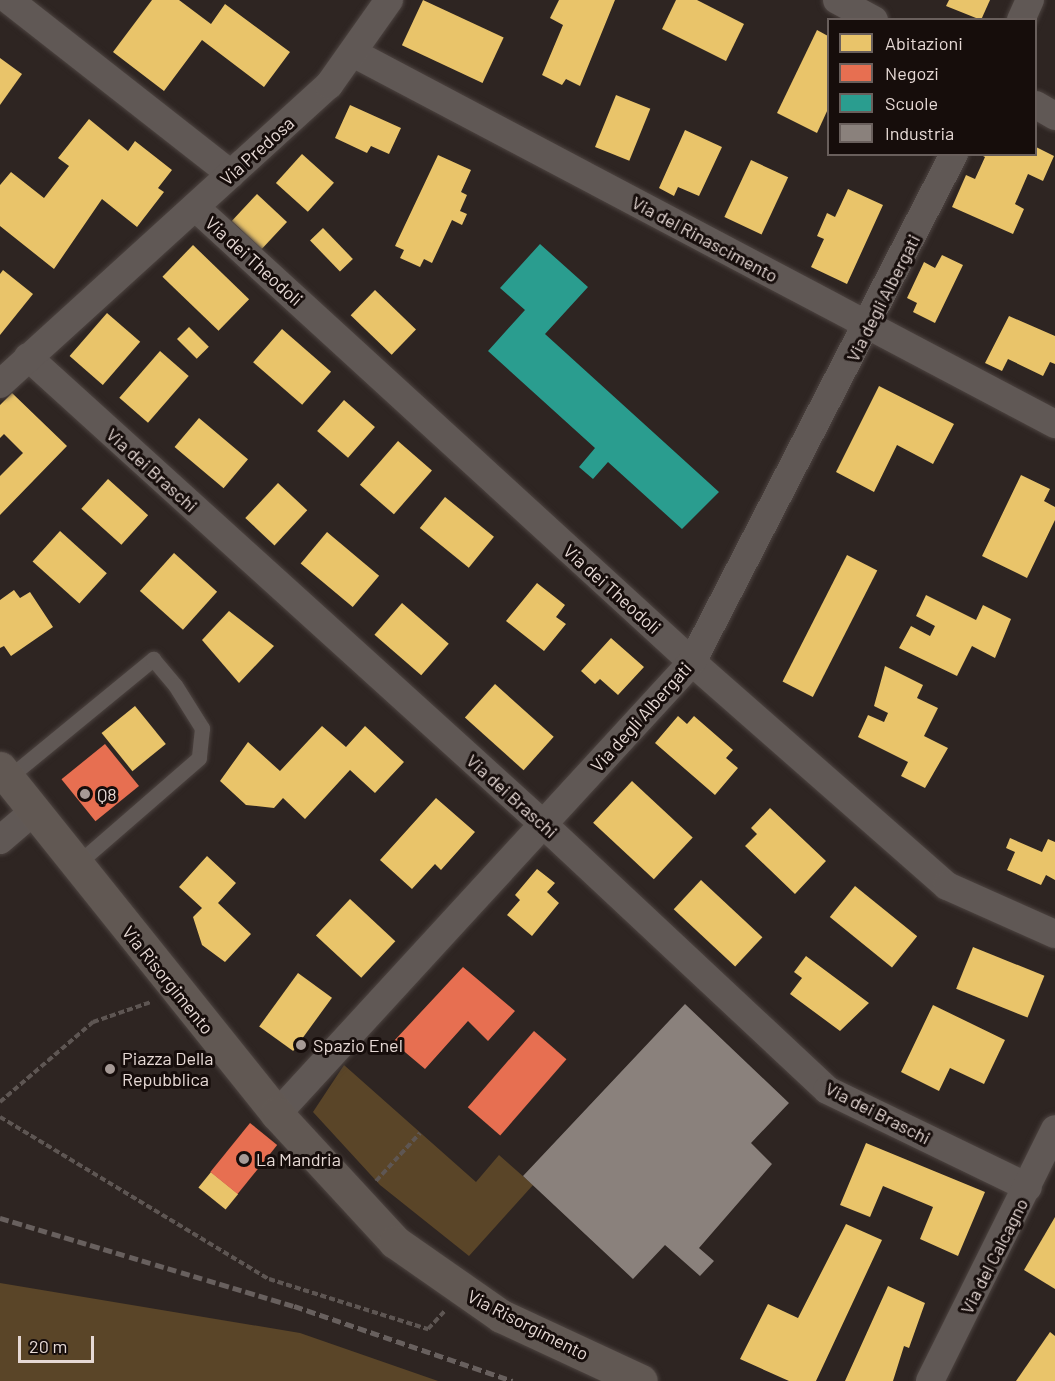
<!DOCTYPE html>
<html>
<head>
<meta charset="utf-8">
<style>
  body { margin:0 }
  #map { position:relative; width:1055px; height:1381px; overflow:hidden; background:#2e2522; font-family:Barlow,sans-serif }
  div>[style] { position:absolute }
  [style*='--x'] { left:calc(var(--x)*1px); top:calc(var(--y)*1px); width:calc(var(--w)*1px); rotate:calc(var(--a)*1deg) }
  .green>* { inset:0; background:#5a4528 }
  .homes>* { inset:0; background:#e9c46a; transform-origin:0 0 }
  .shops>* { inset:0; background:#e76f51; transform-origin:0 0 }
  .schools>* { inset:0; background:#2a9d8f }
  .industry>* { inset:0; background:#8a817c }
  .path>* { height:4px; margin-top:-2px; transform-origin:0; background:repeating-linear-gradient(90deg,#5e5653 0 6px,transparent 0 9px) }
  .roads { filter:drop-shadow(0 0 2px #4c4340) drop-shadow(0 0 2px #4c4340) }
  .lane>* { height:15px; margin:-7.5px; padding:0 7.5px; transform-origin:7.5px; border-radius:7.5px; background:#605855 }
  .street>* { height:28px; margin:-14px; padding:0 14px; transform-origin:14px; border-radius:14px; background:#605855 }
  .secondary>* { height:33px; margin:-16.5px; padding:0 16.5px; transform-origin:16.5px; border-radius:16.5px; background:#615853 }
  .rail>* { height:4.5px; margin-top:-2.25px; transform-origin:0; background:repeating-linear-gradient(90deg,#68605e 0 9px,transparent 0 13.5px) }
  .dots>* { width:16px; height:16px; translate:-50% -50%; box-sizing:border-box; border:3px solid #160d0b; border-radius:50% }
  span { translate:-50% -50%; white-space:nowrap; text-align:center; line-height:1.15; -webkit-text-stroke:6px #160d0b; paint-order:stroke }
  .street-label { font-size:18px; color:#e6d9d5 }
  .poi-label { font-size:18px; color:#e6d9d5 }
  .left { translate:0 -50%; text-align:left }
  .legend { position:absolute; left:827px; top:18px; width:210px; height:138px; box-sizing:border-box; background:#160d0b; border:2px solid #695f5c; margin:0; padding:8px 10px; list-style:none; font-size:18px; color:#e6d9d5 }
  .legend li { display:flex; align-items:center; gap:12px; height:30px }
  .legend b { width:30px; border:2px solid #695f5c }
  .scale { position:absolute; left:18px; top:1336px; width:76px; height:27px; box-sizing:border-box; border:3px solid #e6d9d5; border-top:0; padding-left:8px; font-size:18px; line-height:21px; white-space:nowrap; color:#e6d9d5; -webkit-text-stroke:4px #160d0b; paint-order:stroke }
</style>
</head>
<body>
<div id="map">
  <div class="green">
    <i style="clip-path:polygon(344px 1065px,476px 1182px,499px 1155px,533px 1185px,469px 1256px,380px 1185px,313px 1112px)"></i>
    <i style="clip-path:polygon(0 1283px,300px 1333px,438px 1381px,0 1381px)"></i>
  </div>
  <div class="homes">
    <i style="clip-path:polygon(152px 0,179px 0,211px 24px,225px 4px,290px 52px,264px 87px,202px 40px,164px 91px,113px 52px)"></i>
    <i style="left:423px;top:0;width:89px;height:50px;rotate:25deg"></i>
    <i style="clip-path:polygon(559px 0,615px 0,580px 86px,566px 79px,562px 85px,542px 75px,563px 25px,550px 18px)"></i>
    <i style="clip-path:polygon(676px 0,697px 0,744px 24px,726px 61px,662px 29px)"></i>
    <i style="clip-path:polygon(949px 0,990px 0,981px 20px,946px 6px)"></i>
    <i style="clip-path:polygon(817px 30px,828px 36px,828px 109px,817px 133px,777px 113px)"></i>
    <i style="clip-path:polygon(0 58px,22px 74px,0 105px)"></i>
    <i style="left:616px;top:95px;width:37px;height:56px;rotate:22deg"></i>
    <i style="clip-path:polygon(350px 105px,401px 128px,389px 154px,371px 146px,367px 153px,335px 138px)"></i>
    <i style="clip-path:polygon(89px 119px,128px 151px,135px 141px,172px 170px,158px 188px,164px 192px,137px 227px,102px 199px,54px 269px,0 226px,0 185px,11px 172px,44px 198px,69px 166px,58px 158px)"></i>
    <i style="clip-path:polygon(685px 130px,722px 147px,699px 196px,678px 187px,674px 196px,659px 188px)"></i>
    <i style="clip-path:polygon(1036px 147px,1054px 156px,1043px 181px,1028px 174px,1015px 204px,1024px 209px,1013px 234px,952px 207px,966px 175px,975px 179px,985px 157px,979px 154px,1036px 154px)"></i>
    <i style="left:302px;top:154px;width:43px;height:39px;rotate:42deg"></i>
    <i style="clip-path:polygon(438px 155px,471px 170px,461px 192px,467px 195px,460px 211px,467px 214px,462px 225px,452px 220px,432px 263px,424px 259px,420px 267px,400px 258px,404px 250px,395px 246px)"></i>
    <i style="left:751px;top:160px;width:41px;height:63px;rotate:25deg"></i>
    <i style="clip-path:polygon(848px 189px,883px 205px,847px 284px,811px 267px,824px 239px,817px 236px,827px 213px,835px 217px)"></i>
    <i style="left:257px;top:194px;width:41px;height:37px;rotate:43deg"></i>
    <i style="left:323px;top:228px;width:43px;height:18px;rotate:46deg"></i>
    <i style="left:193px;top:245px;width:78px;height:44px;rotate:44deg"></i>
    <i style="clip-path:polygon(942px 255px,963px 265px,935px 323px,913px 312px,917px 303px,907px 298px,924px 262px,935px 268px)"></i>
    <i style="clip-path:polygon(3px 270px,33px 294px,0 335px,0 274px)"></i>
    <i style="left:375px;top:290px;width:57px;height:35px;rotate:44deg"></i>
    <i style="left:107px;top:313px;width:44px;height:57px;rotate:41deg"></i>
    <i style="clip-path:polygon(1009px 316px,1055px 336px,1055px 364px,1050px 362px,1043px 376px,1008px 359px,1002px 371px,985px 363px)"></i>
    <i style="left:189px;top:327px;width:28px;height:17px;rotate:45deg"></i>
    <i style="left:282px;top:329px;width:65px;height:44px;rotate:41deg"></i>
    <i style="left:160px;top:351px;width:38px;height:62px;rotate:41deg"></i>
    <i style="clip-path:polygon(879px 386px,954px 424px,933px 464px,897px 445px,874px 492px,836px 472px)"></i>
    <i style="clip-path:polygon(12px 393px,67px 446px,0 515px,0 476px,23px 453px,4px 434px,0 438px,0 405px)"></i>
    <i style="left:344px;top:400px;width:41px;height:41px;rotate:41deg"></i>
    <i style="left:199px;top:418px;width:64px;height:38px;rotate:40deg"></i>
    <i style="left:398px;top:441px;width:45px;height:58px;rotate:41deg"></i>
    <i style="clip-path:polygon(1021px 475px,1050px 489px,1044px 501px,1055px 507px,1055px 520px,1027px 578px,982px 556px)"></i>
    <i style="left:108px;top:479px;width:54px;height:40px;rotate:42deg"></i>
    <i style="left:278px;top:483px;width:40px;height:48px;rotate:43deg"></i>
    <i style="left:445px;top:497px;width:63px;height:40px;rotate:39deg"></i>
    <i style="left:60px;top:531px;width:63px;height:41px;rotate:42deg"></i>
    <i style="left:327px;top:532px;width:68px;height:41px;rotate:40deg"></i>
    <i style="left:174px;top:553px;width:58px;height:51px;rotate:42deg"></i>
    <i style="left:847px;top:555px;width:34px;height:142px;rotate:27deg"></i>
    <i style="clip-path:polygon(537px 583px,565px 605px,556px 617px,566px 624px,544px 651px,506px 621px)"></i>
    <i style="clip-path:polygon(14px 590px,20px 598px,30px 592px,53px 627px,11px 656px,4px 646px,0 648px,0 600px)"></i>
    <i style="clip-path:polygon(926px 595px,976px 620px,983px 605px,1011px 619px,995px 658px,972px 646px,957px 676px,899px 648px,911px 626px,930px 636px,935px 626px,916px 616px)"></i>
    <i style="left:402px;top:603px;width:62px;height:42px;rotate:41deg"></i>
    <i style="clip-path:polygon(229px 611px,274px 646px,239px 683px,202px 640px)"></i>
    <i style="clip-path:polygon(611px 638px,644px 667px,618px 695px,600px 679px,595px 684px,581px 671px)"></i>
    <i style="clip-path:polygon(885px 666px,923px 685px,917px 698px,938px 708px,924px 736px,948px 748px,925px 788px,901px 776px,908px 762px,858px 737px,868px 715px,884px 722px,888px 713px,874px 706px)"></i>
    <i style="left:495px;top:684px;width:79px;height:45px;rotate:42deg"></i>
    <i style="left:135px;top:706px;width:49px;height:43px;rotate:51deg"></i>
    <i style="clip-path:polygon(678px 716px,687px 724px,694px 716px,733px 750px,726px 758px,738px 768px,715px 795px,655px 743px)"></i>
    <i style="clip-path:polygon(322px 726px,346px 747px,365px 726px,404px 762px,375px 793px,350px 770px,305px 819px,283px 798px,274px 808px,246px 805px,220px 781px,248px 742px,280px 771px)"></i>
    <i style="left:632px;top:781px;width:83px;height:57px;rotate:43deg"></i>
    <i style="clip-path:polygon(436px 798px,475px 832px,441px 870px,435px 864px,412px 889px,380px 860px)"></i>
    <i style="clip-path:polygon(770px 808px,826px 861px,795px 894px,745px 846px,757px 834px,751px 828px)"></i>
    <i style="clip-path:polygon(1010px 838px,1042px 852px,1048px 839px,1055px 842px,1055px 880px,1046px 875px,1041px 885px,1007px 870px,1015px 852px,1006px 848px)"></i>
    <i style="clip-path:polygon(207px 856px,236px 883px,218px 903px,251px 934px,225px 962px,202px 945px,193px 917px,202px 908px,179px 887px)"></i>
    <i style="clip-path:polygon(537px 869px,555px 883px,547px 892px,559px 903px,532px 936px,507px 915px,520px 900px,515px 895px)"></i>
    <i style="left:701px;top:880px;width:84px;height:40px;rotate:43deg"></i>
    <i style="left:855px;top:886px;width:80px;height:40px;rotate:39deg"></i>
    <i style="left:350px;top:899px;width:62px;height:50px;rotate:43deg"></i>
    <i style="left:973px;top:947px;width:77px;height:45px;rotate:22deg"></i>
    <i style="clip-path:polygon(806px 956px,869px 1003px,840px 1031px,790px 994px,802px 978px,794px 972px)"></i>
    <i style="left:298px;top:973px;width:42px;height:66px;rotate:36deg"></i>
    <i style="clip-path:polygon(933px 1005px,1005px 1040px,984px 1084px,950px 1068px,939px 1091px,901px 1072px)"></i>
    <i style="clip-path:polygon(866px 1143px,985px 1192px,958px 1256px,920px 1239px,933px 1207px,883px 1186px,870px 1217px,840px 1205px)"></i>
    <i style="left:211px;top:1172px;width:35px;height:20px;rotate:39deg"></i>
    <i style="clip-path:polygon(1055px 1217px,1055px 1289px,1024px 1270px)"></i>
    <i style="clip-path:polygon(846px 1224px,882px 1240px,816px 1381px,789px 1381px,740px 1359px,768px 1304px,798px 1318px)"></i>
    <i style="clip-path:polygon(888px 1286px,925px 1303px,909px 1348px,904px 1346px,893px 1381px,845px 1381px)"></i>
    <i style="clip-path:polygon(1050px 1332px,1055px 1336px,1055px 1381px,1016px 1381px)"></i>
  </div>
  <div class="shops">
    <i style="left:105px;top:744px;width:54px;height:56px;rotate:51deg"></i>
    <i style="clip-path:polygon(463px 967px,515px 1011px,488px 1041px,468px 1021px,425px 1069px,393px 1042px)"></i>
    <i style="left:534px;top:1031px;width:43px;height:101px;rotate:41deg"></i>
    <i style="left:250px;top:1123px;width:35px;height:63px;rotate:39deg"></i>
  </div>
  <div class="schools">
    <i style="clip-path:polygon(540px 244px,588px 287px,545px 334px,719px 492px,682px 529px,608px 462px,593px 479px,579px 467px,595px 448px,488px 351px,525px 310px,500px 288px)"></i>
  </div>
  <div class="industry">
    <i style="clip-path:polygon(685px 1004px,789px 1103px,751px 1143px,772px 1164px,699px 1248px,714px 1261px,700px 1276px,665px 1245px,633px 1279px,523px 1176px)"></i>
  </div>
  <div class="path">
    <i style="--x:0;--y:1102;--w:123;--a:-40.7"></i>
    <i style="--x:93;--y:1022;--w:61;--a:-19"></i>
    <i style="--x:0;--y:1117;--w:314;--a:31.1"></i>
    <i style="--x:269;--y:1279;--w:167;--a:17.5"></i>
    <i style="--x:428;--y:1329;--w:26;--a:-47"></i>
    <i style="--x:376;--y:1181;--w:65;--a:-47.5"></i>
  </div>
  <div class="roads">
    <div class="lane">
      <i style="--x:8;--y:778;--w:188;--a:-39.4"></i>
      <i style="--x:153;--y:659;--w:34;--a:50"></i>
      <i style="--x:175;--y:685;--w:51;--a:57.9"></i>
      <i style="--x:202;--y:728;--w:30;--a:96"></i>
      <i style="--x:199;--y:758;--w:163;--a:139"></i>
    </div>
    <div class="street">
      <i style="--x:9;--y:0;--w:282;--a:38.1"></i>
      <i style="--x:837;--y:0;--w:42;--a:28.4"></i>
      <i style="--x:1021;--y:20;--w:22;--a:-66"></i>
      <i style="--x:355;--y:54;--w:792;--a:27.86"></i>
      <i style="--x:1036;--y:105;--w:22;--a:30"></i>
      <i style="--x:195;--y:207;--w:674;--a:42.47"></i>
      <i style="--x:692;--y:662;--w:339;--a:41.3"></i>
      <i style="--x:947;--y:886;--w:118;--a:24"></i>
      <i style="--x:28;--y:357;--w:695;--a:42.2"></i>
      <i style="--x:543;--y:824;--w:389;--a:43.1"></i>
      <i style="--x:827;--y:1090;--w:223;--a:25.8"></i>
      <i style="--x:0;--y:384;--w:445;--a:-42.3"></i>
      <i style="--x:329;--y:85;--w:104;--a:-54.8"></i>
      <i style="--x:0;--y:840;--w:45;--a:-40.5"></i>
      <i style="--x:277;--y:1114;--w:614;--a:-47.44"></i>
      <i style="--x:692;--y:662;--w:572;--a:-62.72"></i>
      <i style="--x:930;--y:1381;--w:281;--a:-63.6"></i>
    </div>
    <div class="secondary">
      <i style="--x:0;--y:768;--w:443;--a:51.3"></i>
      <i style="--x:277;--y:1114;--w:174;--a:47.3"></i>
      <i style="--x:395;--y:1242;--w:129;--a:34.9"></i>
      <i style="--x:501;--y:1316;--w:154;--a:24.9"></i>
    </div>
  </div>
  <div class="rail">
    <i style="--x:0;--y:1218;--w:307;--a:16.7"></i>
    <i style="--x:294;--y:1306;--w:231;--a:18.9"></i>
  </div>
  <div class="dots">
    <i style="left:85px;top:794px;background:#a69a96"></i>
    <i style="left:301px;top:1045px;background:#a69a96"></i>
    <i style="left:110px;top:1069px;background:#a69a96"></i>
    <i style="left:244px;top:1159px;background:#a69a96"></i>
  </div>
  <div class="street-label">
    <span style="left:257px;top:151px;rotate:-42deg">Via Predosa</span>
    <span style="left:705px;top:239px;rotate:28deg">Via del Rinascimento</span>
    <span style="left:254px;top:261px;rotate:42deg">Via dei Theodoli</span>
    <span style="left:883px;top:298px;rotate:-63deg">Via degli Albergati</span>
    <span style="left:152px;top:470px;rotate:42deg">Via dei Braschi</span>
    <span style="left:612px;top:589px;rotate:42deg">Via dei Theodoli</span>
    <span style="left:641px;top:717px;rotate:-48deg">Via degli Albergati</span>
    <span style="left:512px;top:796px;rotate:42deg">Via dei Braschi</span>
    <span style="left:168px;top:980px;rotate:51deg">Via Risorgimento</span>
    <span style="left:878px;top:1113px;rotate:27deg">Via dei Braschi</span>
    <span style="left:994px;top:1256px;rotate:-63deg">Via del Calcagno</span>
    <span style="left:528px;top:1325px;rotate:27deg">Via Risorgimento</span>
  </div>
  <div class="poi-label">
    <span class="left" style="left:97px;top:794px">Q8</span>
    <span class="left" style="left:313px;top:1045px">Spazio Enel</span>
    <span class="left" style="left:122px;top:1069px">Piazza Della<br>Repubblica</span>
    <span class="left" style="left:256px;top:1159px">La Mandria</span>
  </div>
  <ul class="legend">
  <li><b style="height:16px;background:#e9c46a"></b>Abitazioni</li>
  <li><b style="height:16px;background:#e76f51"></b>Negozi</li>
  <li><b style="height:16px;background:#2a9d8f"></b>Scuole</li>
  <li><b style="height:16px;background:#8a817c"></b>Industria</li>
  </ul>
  <div class="scale">20 m</div>
</div>
</body>
</html>
